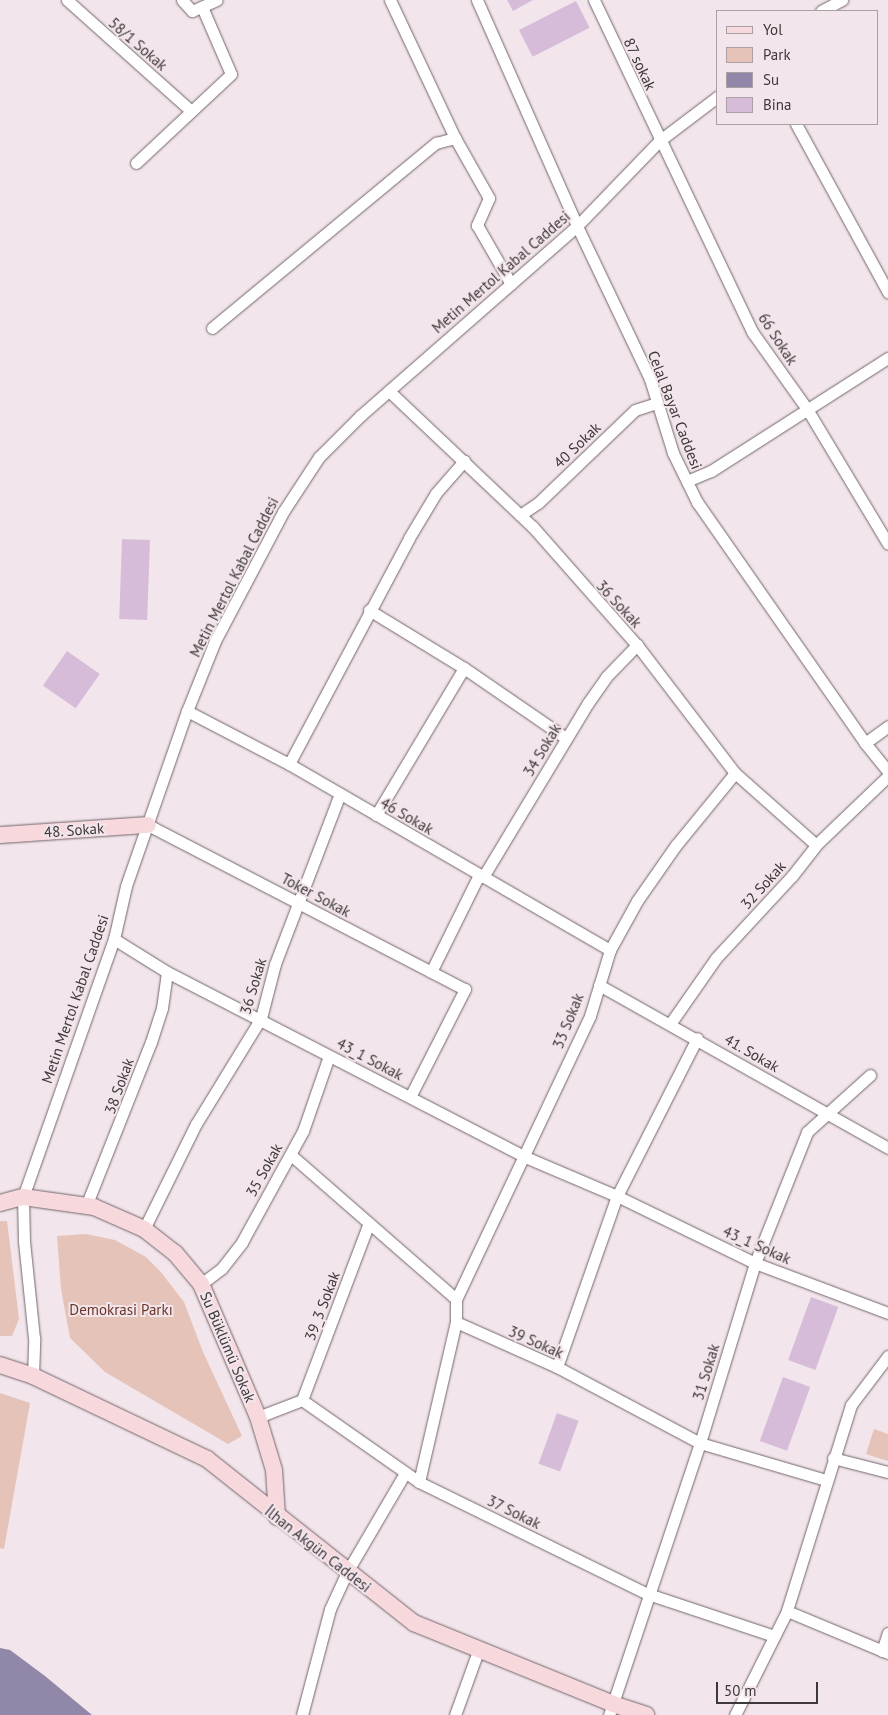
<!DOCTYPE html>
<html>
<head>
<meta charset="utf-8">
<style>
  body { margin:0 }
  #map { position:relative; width:888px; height:1715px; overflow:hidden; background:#f2e5eb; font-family:"PT Sans",sans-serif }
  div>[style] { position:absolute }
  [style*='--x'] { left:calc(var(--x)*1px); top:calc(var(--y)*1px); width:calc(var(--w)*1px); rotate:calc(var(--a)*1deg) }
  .green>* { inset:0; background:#e6c3b9 }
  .water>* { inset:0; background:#9188a9 }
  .building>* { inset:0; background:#d6bcd9; transform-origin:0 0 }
  .roads { filter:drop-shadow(0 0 1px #71666c) drop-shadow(0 0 1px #71666c) }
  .street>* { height:11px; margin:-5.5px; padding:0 5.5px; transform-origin:5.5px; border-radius:5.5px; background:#fff }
  .secondary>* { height:16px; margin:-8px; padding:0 8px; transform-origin:8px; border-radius:8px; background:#f7d8dc }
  span { translate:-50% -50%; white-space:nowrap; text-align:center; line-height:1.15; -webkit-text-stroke:4px #f2e5eb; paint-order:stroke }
  .street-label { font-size:15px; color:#3d383a }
  .park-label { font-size:15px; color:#693426 }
  .legend { position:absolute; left:716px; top:10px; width:162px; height:115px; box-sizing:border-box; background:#f2e5eb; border:1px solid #aaa0a4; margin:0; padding:6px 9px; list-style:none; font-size:15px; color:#3d383a }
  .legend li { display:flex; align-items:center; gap:10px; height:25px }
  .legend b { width:25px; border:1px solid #aaa0a4 }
  .scale { position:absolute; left:716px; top:1682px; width:102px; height:22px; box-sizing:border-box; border:2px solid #3d383a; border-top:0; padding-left:6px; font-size:15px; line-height:18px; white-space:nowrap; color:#3d383a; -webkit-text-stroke:4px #f2e5eb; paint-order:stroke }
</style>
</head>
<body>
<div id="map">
  <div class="green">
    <i style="clip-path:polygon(0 1221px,7px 1221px,19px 1319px,12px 1336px,0 1336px)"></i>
    <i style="clip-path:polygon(86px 1234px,115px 1240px,146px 1257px,160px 1271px,184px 1302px,203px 1352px,242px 1436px,228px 1444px,105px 1372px,70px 1338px,61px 1289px,57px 1236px)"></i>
    <i style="clip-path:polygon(0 1393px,30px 1403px,4px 1549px,0 1548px)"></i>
    <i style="clip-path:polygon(874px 1429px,888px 1434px,888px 1461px,866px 1454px)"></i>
  </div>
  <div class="water">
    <i style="clip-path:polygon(0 1648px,10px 1650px,45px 1676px,92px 1715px,0 1715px)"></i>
  </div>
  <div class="building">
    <i style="clip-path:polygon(507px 0,533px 0,513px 11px)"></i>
    <i style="left:576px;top:1px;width:30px;height:64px;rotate:63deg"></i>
    <i style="left:122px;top:539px;width:28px;height:80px;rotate:2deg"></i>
    <i style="left:67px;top:651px;width:40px;height:42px;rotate:35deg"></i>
    <i style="left:811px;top:1297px;width:29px;height:67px;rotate:20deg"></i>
    <i style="left:783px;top:1377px;width:29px;height:68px;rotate:20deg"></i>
    <i style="left:557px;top:1413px;width:23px;height:54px;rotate:20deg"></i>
  </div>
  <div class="roads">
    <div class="street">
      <i style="--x:67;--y:0;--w:166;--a:41.8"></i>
      <i style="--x:182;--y:0;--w:15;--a:48"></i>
      <i style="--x:192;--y:11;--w:27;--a:-24"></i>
      <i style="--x:477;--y:0;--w:247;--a:66.1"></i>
      <i style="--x:577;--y:226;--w:170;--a:64.5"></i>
      <i style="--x:650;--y:379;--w:77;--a:72.7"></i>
      <i style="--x:673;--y:453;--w:55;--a:63.9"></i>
      <i style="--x:697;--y:502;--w:294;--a:55.1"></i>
      <i style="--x:865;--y:743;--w:36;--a:51"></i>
      <i style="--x:594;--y:0;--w:369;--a:64.5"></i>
      <i style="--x:753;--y:333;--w:93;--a:54.6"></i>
      <i style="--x:807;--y:409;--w:157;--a:59"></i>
      <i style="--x:821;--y:11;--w:24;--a:-28"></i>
      <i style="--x:796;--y:124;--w:192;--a:61.3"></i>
      <i style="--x:455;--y:138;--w:69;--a:60.5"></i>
      <i style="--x:489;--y:198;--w:30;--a:114"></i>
      <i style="--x:477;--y:225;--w:68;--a:60"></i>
      <i style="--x:136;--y:163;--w:130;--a:-43.1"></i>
      <i style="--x:231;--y:74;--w:73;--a:-113.4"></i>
      <i style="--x:212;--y:328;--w:291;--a:-39.6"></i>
      <i style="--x:436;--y:143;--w:20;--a:-15"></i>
      <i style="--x:455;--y:138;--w:153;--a:-115.2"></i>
      <i style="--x:389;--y:391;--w:197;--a:43.4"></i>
      <i style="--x:532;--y:526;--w:159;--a:48.6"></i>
      <i style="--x:637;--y:645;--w:161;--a:52.6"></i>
      <i style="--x:735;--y:773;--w:108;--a:41.6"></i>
      <i style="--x:687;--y:481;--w:26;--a:-23"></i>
      <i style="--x:711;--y:471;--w:210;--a:-32.6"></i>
      <i style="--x:520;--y:515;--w:22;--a:-34"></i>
      <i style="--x:538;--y:503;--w:134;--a:-43.8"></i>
      <i style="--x:635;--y:410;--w:23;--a:-18"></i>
      <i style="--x:369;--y:610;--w:111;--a:31.4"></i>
      <i style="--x:464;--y:668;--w:124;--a:34.5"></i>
      <i style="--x:187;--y:711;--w:115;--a:27.5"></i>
      <i style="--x:289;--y:764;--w:371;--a:30.1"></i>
      <i style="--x:865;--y:743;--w:29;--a:-36"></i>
      <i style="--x:289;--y:764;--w:256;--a:-62"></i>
      <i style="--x:409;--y:538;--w:52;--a:-59"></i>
      <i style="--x:436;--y:493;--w:43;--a:-48.8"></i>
      <i style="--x:735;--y:773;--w:93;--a:129.3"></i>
      <i style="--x:676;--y:845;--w:68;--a:124.9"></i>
      <i style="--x:637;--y:901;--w:56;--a:118.9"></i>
      <i style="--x:610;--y:950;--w:69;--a:106.9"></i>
      <i style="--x:590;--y:1016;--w:313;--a:115.3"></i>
      <i style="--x:456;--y:1299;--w:23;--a:90"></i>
      <i style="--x:456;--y:1322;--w:111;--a:24"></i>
      <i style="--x:557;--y:1367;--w:162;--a:28"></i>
      <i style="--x:700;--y:1443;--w:131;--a:16.4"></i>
      <i style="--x:376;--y:815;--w:171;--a:-59.1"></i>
      <i style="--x:148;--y:825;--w:357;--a:27.4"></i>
      <i style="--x:465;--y:989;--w:121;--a:117"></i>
      <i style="--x:483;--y:877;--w:203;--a:-58.9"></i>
      <i style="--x:588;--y:703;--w:32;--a:-55"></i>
      <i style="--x:606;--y:677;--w:45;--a:-45.9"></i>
      <i style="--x:114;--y:939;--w:62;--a:31.9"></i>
      <i style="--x:167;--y:972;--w:401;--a:27.3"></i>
      <i style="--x:523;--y:1156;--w:102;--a:23.1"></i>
      <i style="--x:617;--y:1196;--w:177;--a:-63.1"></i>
      <i style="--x:431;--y:972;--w:108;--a:-63.7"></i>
      <i style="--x:599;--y:985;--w:332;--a:29.4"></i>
      <i style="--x:670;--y:1024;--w:80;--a:-55.1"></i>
      <i style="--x:716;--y:958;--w:112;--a:-47.2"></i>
      <i style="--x:792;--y:876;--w:39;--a:-52"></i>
      <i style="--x:816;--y:845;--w:100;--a:-43.8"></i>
      <i style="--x:291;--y:1155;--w:219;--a:41.1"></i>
      <i style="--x:86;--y:1206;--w:176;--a:-68.4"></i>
      <i style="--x:151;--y:1042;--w:36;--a:-72"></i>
      <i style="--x:162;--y:1008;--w:36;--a:-82"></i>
      <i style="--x:144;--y:1229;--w:117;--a:-63.7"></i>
      <i style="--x:196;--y:1124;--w:124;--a:-58.5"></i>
      <i style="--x:261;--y:1018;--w:56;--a:-75.5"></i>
      <i style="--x:275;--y:964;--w:182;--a:-69.1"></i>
      <i style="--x:201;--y:1284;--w:26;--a:-37"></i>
      <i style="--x:222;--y:1268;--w:33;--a:-52"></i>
      <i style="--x:242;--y:1242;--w:127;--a:-61.2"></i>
      <i style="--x:303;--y:1131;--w:79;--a:-70.9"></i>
      <i style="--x:888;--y:1356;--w:61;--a:127.1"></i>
      <i style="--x:851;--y:1405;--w:216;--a:107.3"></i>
      <i style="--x:787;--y:1611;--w:109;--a:22.6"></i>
      <i style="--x:557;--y:1367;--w:181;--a:-70.7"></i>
      <i style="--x:617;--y:1196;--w:153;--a:25.9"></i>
      <i style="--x:755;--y:1263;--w:142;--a:20.6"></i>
      <i style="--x:33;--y:1376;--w:38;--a:-88"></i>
      <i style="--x:34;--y:1338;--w:98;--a:-95.9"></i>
      <i style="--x:24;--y:1241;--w:44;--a:-91.3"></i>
      <i style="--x:23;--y:1197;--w:274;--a:-70.6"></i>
      <i style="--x:114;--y:939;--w:54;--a:-77.2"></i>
      <i style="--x:126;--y:886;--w:185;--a:-70.8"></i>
      <i style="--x:187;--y:711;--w:75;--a:-68.2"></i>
      <i style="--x:215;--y:641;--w:146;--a:-62.2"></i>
      <i style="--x:283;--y:512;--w:66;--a:-56.8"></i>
      <i style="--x:319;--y:457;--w:58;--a:-45"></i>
      <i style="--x:360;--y:416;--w:288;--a:-41.2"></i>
      <i style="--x:577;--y:226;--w:118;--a:-46"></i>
      <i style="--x:659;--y:141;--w:73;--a:-37.2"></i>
      <i style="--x:302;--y:1400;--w:189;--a:-69.3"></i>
      <i style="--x:258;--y:1417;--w:47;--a:-21.1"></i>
      <i style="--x:302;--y:1400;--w:143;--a:35"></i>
      <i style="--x:419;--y:1482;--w:255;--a:26.1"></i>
      <i style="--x:648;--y:1594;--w:133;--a:18.4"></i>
      <i style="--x:833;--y:1458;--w:57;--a:14.3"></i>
      <i style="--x:419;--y:1482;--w:164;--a:-77"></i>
      <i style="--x:882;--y:1651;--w:19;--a:-72"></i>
      <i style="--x:302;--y:1715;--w:110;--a:-75.2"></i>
      <i style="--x:330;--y:1609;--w:41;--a:-65.3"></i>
      <i style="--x:347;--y:1572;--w:115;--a:-59.6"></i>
      <i style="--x:455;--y:1715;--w:68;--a:-70.2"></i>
      <i style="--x:609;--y:1715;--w:287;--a:-71.5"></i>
      <i style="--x:700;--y:1443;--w:188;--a:-73"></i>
      <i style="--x:755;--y:1263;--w:141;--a:-68.3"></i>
      <i style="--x:807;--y:1132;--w:85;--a:-42.1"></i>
      <i style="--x:735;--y:1715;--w:116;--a:-63.4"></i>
    </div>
    <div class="secondary">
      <i style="--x:0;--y:835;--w:148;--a:-3.9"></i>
      <i style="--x:0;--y:1203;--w:24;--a:-15"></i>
      <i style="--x:23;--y:1197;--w:72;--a:8"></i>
      <i style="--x:94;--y:1207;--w:55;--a:23.7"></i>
      <i style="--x:144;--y:1229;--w:39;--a:38"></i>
      <i style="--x:175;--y:1253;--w:40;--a:50"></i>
      <i style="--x:201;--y:1284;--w:145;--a:66.8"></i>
      <i style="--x:258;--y:1417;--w:55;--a:73.2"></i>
      <i style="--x:274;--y:1470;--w:47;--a:86.3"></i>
      <i style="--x:0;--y:1365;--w:35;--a:18"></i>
      <i style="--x:33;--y:1376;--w:193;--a:25.5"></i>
      <i style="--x:207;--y:1459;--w:264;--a:38.4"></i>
      <i style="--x:414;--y:1623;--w:215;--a:22.1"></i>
      <i style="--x:613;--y:1704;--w:35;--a:18"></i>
    </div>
  </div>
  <div class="street-label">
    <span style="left:138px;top:44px;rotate:41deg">58/1 Sokak</span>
    <span style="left:640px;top:64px;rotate:65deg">87 sokak</span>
    <span style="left:501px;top:272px;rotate:-41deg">Metin Mertol Kabal Caddesi</span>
    <span style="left:778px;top:339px;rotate:57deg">66 Sokak</span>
    <span style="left:675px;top:410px;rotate:69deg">Celal Bayar Caddesi</span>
    <span style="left:577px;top:445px;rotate:-44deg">40 Sokak</span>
    <span style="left:234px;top:577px;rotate:-63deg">Metin Mertol Kabal Caddesi</span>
    <span style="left:619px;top:604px;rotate:47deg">36 Sokak</span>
    <span style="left:542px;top:750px;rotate:-59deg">34 Sokak</span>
    <span style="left:407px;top:816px;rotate:30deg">46 Sokak</span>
    <span style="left:74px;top:830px;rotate:-4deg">48. Sokak</span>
    <span style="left:763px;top:885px;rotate:-48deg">32 Sokak</span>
    <span style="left:316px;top:895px;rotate:28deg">Toker Sokak</span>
    <span style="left:253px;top:986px;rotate:-73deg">36 Sokak</span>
    <span style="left:75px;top:999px;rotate:-71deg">Metin Mertol Kabal Caddesi</span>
    <span style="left:568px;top:1021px;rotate:-68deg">33 Sokak</span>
    <span style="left:752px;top:1053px;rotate:30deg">41. Sokak</span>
    <span style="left:370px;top:1059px;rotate:28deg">43_1 Sokak</span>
    <span style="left:119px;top:1086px;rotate:-70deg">38 Sokak</span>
    <span style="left:264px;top:1170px;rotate:-61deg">35 Sokak</span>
    <span style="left:757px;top:1245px;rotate:24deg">43_1 Sokak</span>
    <span style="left:322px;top:1306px;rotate:-69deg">39_3 Sokak</span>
    <span style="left:536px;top:1342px;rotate:24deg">39 Sokak</span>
    <span style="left:228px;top:1347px;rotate:67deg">Su Büklümü Sokak</span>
    <span style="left:706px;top:1372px;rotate:-73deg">31 Sokak</span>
    <span style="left:514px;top:1512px;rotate:26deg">37 Sokak</span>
    <span style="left:318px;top:1549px;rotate:38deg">İlhan Akgün Caddesi</span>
  </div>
  <div class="park-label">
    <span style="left:121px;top:1310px">Demokrasi Parkı</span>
  </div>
  <ul class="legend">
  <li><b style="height:6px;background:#f7d8dc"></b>Yol</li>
  <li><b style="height:14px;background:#e6c3b9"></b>Park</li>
  <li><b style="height:14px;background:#9188a9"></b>Su</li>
  <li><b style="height:14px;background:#d6bcd9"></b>Bina</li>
  </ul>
  <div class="scale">50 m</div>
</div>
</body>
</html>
